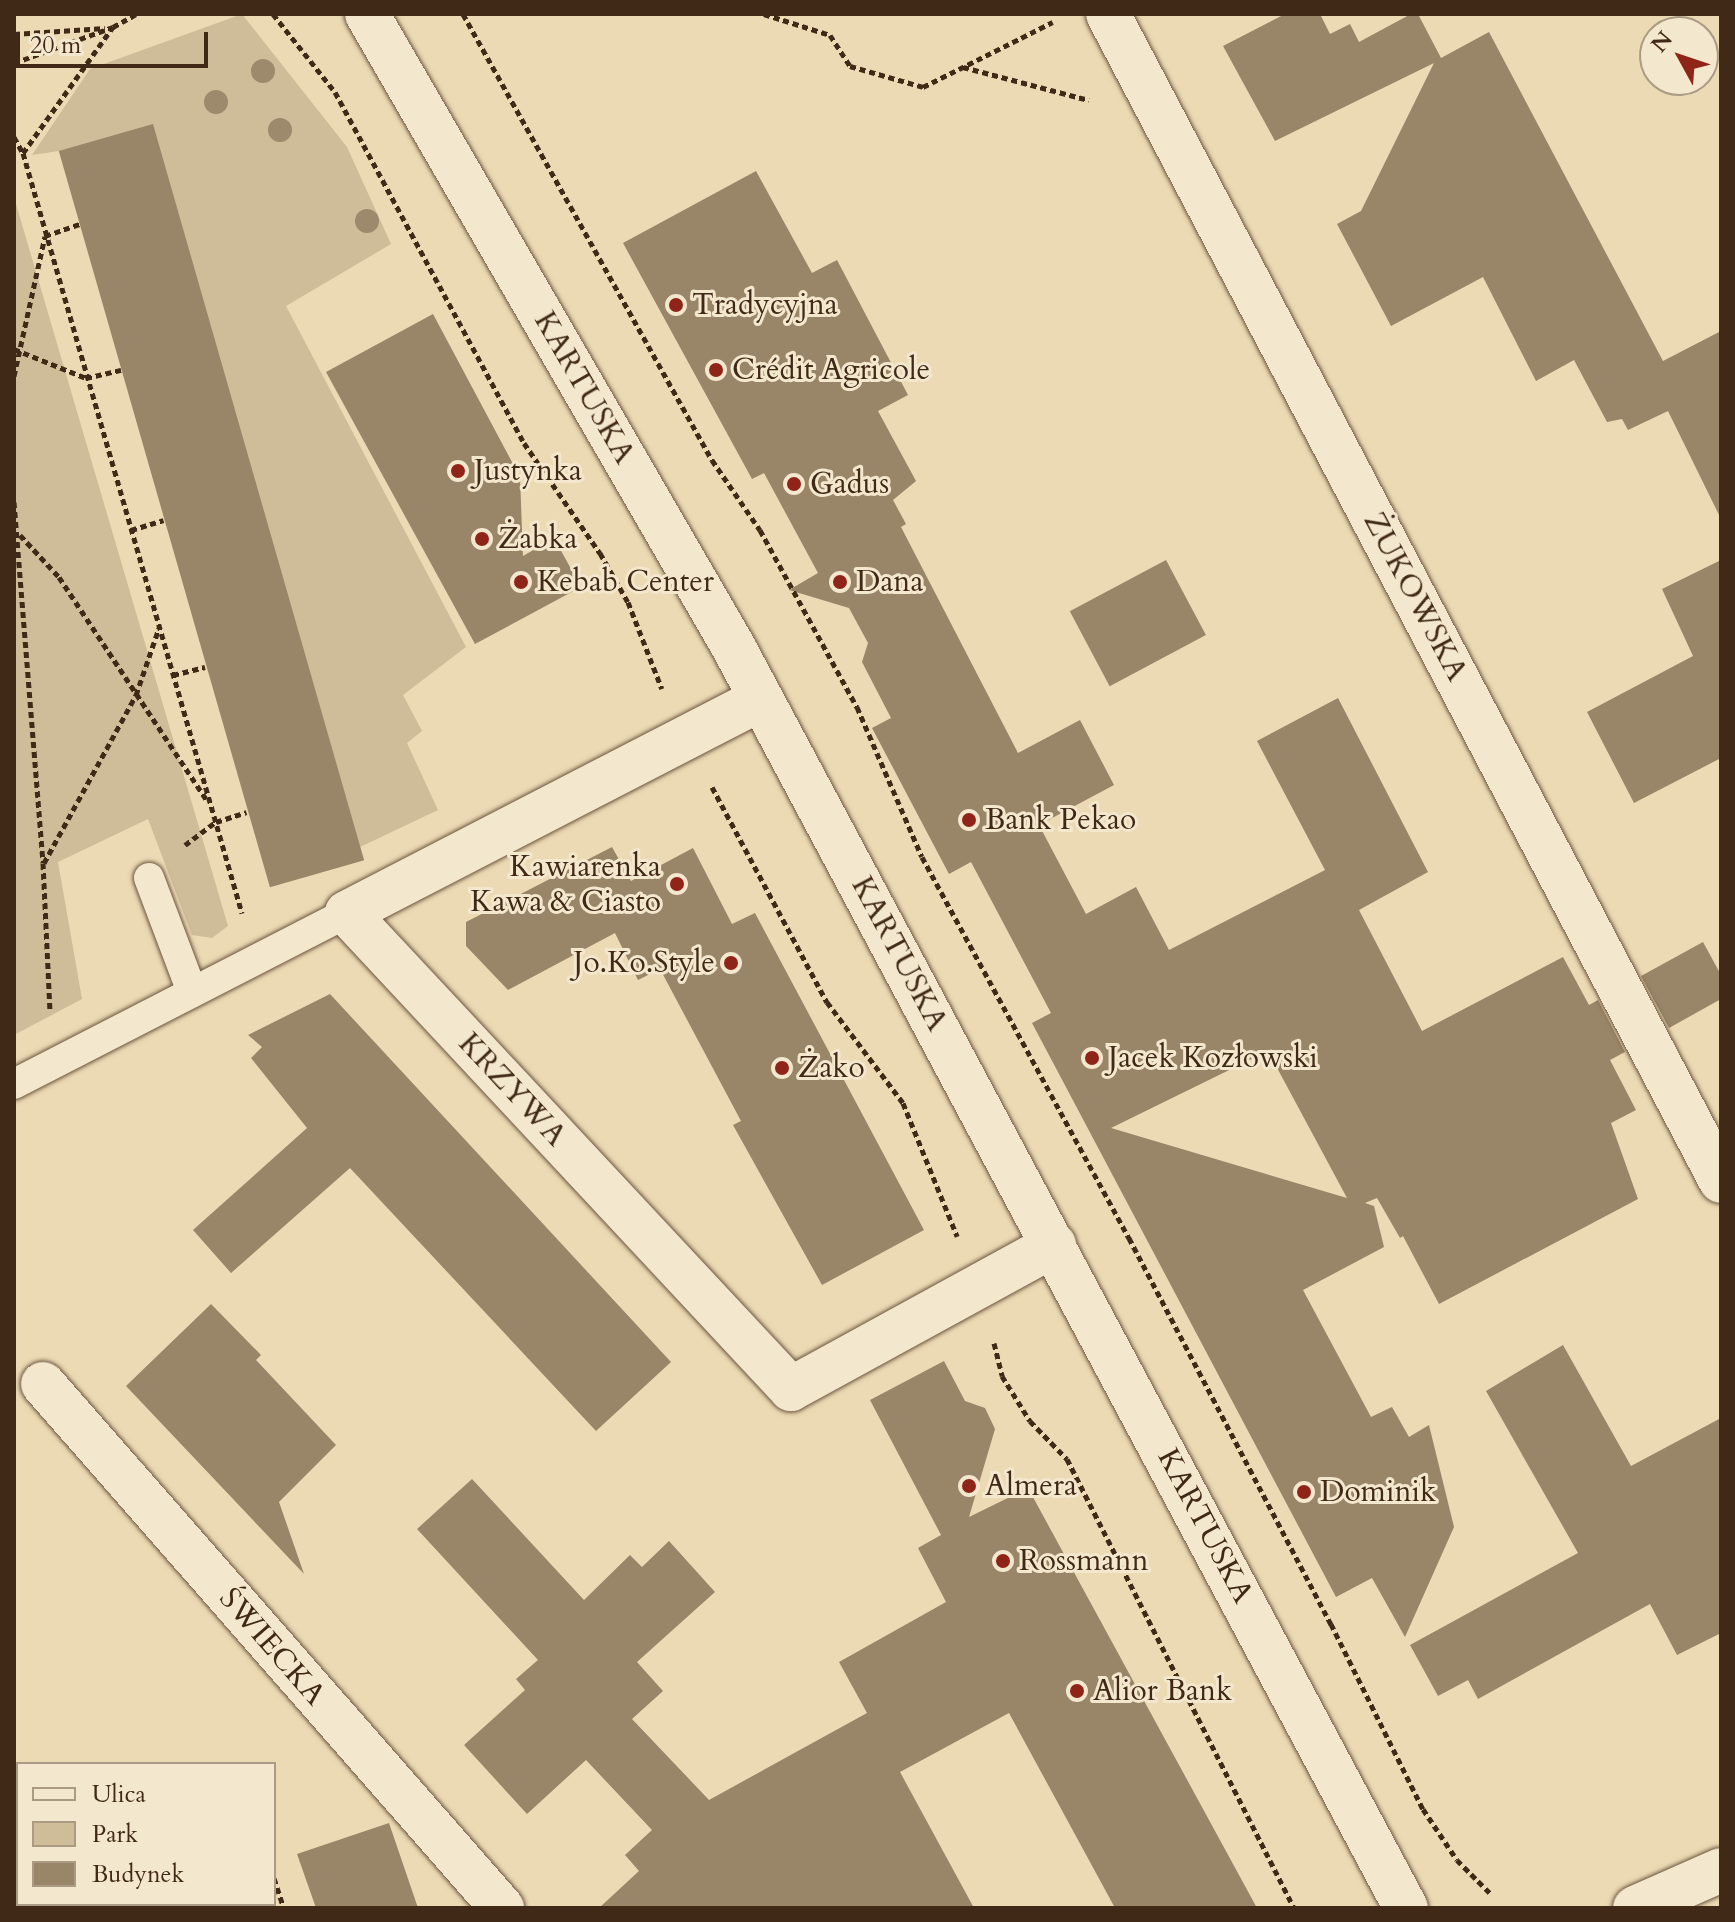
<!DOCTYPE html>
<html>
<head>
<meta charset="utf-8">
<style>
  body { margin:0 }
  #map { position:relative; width:1735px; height:1922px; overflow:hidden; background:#ecdab4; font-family:Cardo,serif }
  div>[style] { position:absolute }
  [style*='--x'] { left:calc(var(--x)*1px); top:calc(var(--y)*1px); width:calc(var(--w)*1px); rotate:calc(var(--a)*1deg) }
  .green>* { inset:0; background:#cfbc99 }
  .building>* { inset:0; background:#998568; transform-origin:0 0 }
  .path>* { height:5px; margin-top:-2.5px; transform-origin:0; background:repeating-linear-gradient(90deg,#402916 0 6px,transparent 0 10px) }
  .roads { filter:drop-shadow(0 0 2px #6b553e) drop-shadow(0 0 2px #6b553e) }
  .service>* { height:30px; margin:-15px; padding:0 15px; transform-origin:15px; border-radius:15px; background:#f3e7ce }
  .minor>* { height:44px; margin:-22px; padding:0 22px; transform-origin:22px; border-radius:22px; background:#f3e7ce }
  .tertiary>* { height:44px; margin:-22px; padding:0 22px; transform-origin:22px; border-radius:22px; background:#f3e7ce }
  .trees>* { width:24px; height:24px; margin:-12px; border-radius:50%; background:#9d896b }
  .dots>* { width:22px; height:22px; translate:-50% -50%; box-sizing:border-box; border:4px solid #f3e7ce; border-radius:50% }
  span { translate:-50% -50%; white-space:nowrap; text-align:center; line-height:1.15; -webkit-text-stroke:6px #f3e7ce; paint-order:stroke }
  .poi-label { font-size:30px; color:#402916 }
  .left { translate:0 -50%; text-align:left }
  .right { translate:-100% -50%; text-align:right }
  .street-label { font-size:30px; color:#402916 }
  .frame { position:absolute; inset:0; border:16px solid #402916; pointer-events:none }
  .legend { position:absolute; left:16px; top:1762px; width:260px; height:144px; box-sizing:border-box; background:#f3e7ce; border:2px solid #ab9b84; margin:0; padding:10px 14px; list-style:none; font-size:24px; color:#402916 }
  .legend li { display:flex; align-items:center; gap:16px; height:40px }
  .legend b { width:40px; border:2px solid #ab9b84 }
  .north { position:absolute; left:1639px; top:16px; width:80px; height:80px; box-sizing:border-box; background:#f3e7ce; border:2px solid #ab9b84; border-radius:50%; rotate:310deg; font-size:22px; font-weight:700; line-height:32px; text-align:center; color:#402916 }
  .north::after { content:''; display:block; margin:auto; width:28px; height:36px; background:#8f2418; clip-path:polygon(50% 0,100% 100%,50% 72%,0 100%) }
  .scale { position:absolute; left:16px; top:32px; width:192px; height:36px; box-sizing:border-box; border:4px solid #402916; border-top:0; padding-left:10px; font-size:24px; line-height:28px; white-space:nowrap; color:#402916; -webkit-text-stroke:6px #f3e7ce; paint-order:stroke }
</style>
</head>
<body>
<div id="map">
  <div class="green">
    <i style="clip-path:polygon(242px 14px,347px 147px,391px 244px,286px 306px,466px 647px,403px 695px,422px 731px,407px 743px,438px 810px,358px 848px,59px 151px,32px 155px,90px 69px)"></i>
    <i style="clip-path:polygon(14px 197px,228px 926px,212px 938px,192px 935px,148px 819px,58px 862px,82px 999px,14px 1035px)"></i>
  </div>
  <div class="building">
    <i style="clip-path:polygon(1285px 14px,1320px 14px,1330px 34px,1350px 24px,1359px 42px,1411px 14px,1418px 14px,1441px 58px,1489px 32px,1663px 361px,1721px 331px,1721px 519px,1668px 411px,1628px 430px,1622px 419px,1607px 422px,1574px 360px,1536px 381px,1483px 277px,1391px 326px,1337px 224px,1361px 211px,1434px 63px,1275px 141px,1223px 46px)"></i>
    <i style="left:153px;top:124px;width:766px;height:98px;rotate:74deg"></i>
    <i style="clip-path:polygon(evenodd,756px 171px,812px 273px,837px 260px,908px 395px,878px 411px,916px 481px,893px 500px,906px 524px,901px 527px,1018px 753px,1080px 720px,1114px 785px,1039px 825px,1086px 914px,1136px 887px,1169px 950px,1325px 870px,1257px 741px,1338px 698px,1428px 872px,1359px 910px,1422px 1031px,1563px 957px,1589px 1005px,1598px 1000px,1625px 1052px,1610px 1060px,1636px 1110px,1611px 1123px,1638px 1199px,1439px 1304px,1403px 1236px,1400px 1238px,1377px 1198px,1365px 1203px,1374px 1206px,1384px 1247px,1303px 1290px,1371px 1417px,1392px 1407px,1409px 1437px,1429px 1425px,1454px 1527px,1405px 1637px,1372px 1578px,1336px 1597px,1032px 1023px,1051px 1013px,971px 862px,949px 874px,872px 728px,891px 718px,862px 662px,868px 643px,849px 608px,789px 590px,818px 573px,764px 473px,752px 479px,623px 243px,756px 171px,1268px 1051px,1347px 1198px,1111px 1128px,1268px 1051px)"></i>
    <i style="clip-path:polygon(433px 314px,520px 477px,523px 556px,554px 538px,581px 587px,475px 644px,326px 372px)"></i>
    <i style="left:1166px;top:560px;width:85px;height:109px;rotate:62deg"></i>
    <i style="clip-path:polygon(1721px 560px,1721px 758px,1634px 803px,1587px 712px,1693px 656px,1662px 589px)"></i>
    <i style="clip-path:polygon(612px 847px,631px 881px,693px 848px,732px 924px,755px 913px,924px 1230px,822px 1285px,733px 1125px,741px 1121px,660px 969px,638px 980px,615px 933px,508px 990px,466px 946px,466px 922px)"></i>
    <i style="clip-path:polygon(1703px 942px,1721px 975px,1721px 999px,1669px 1028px,1641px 976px)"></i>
    <i style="clip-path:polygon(330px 994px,671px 1362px,596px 1431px,350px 1168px,231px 1273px,193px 1230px,307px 1128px,251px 1058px,262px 1047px,248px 1035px)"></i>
    <i style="clip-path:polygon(211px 1304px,261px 1355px,256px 1360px,336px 1445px,279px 1502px,304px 1574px,126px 1386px)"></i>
    <i style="clip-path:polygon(1563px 1345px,1631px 1466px,1721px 1418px,1721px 1633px,1677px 1655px,1650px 1604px,1478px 1699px,1468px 1680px,1438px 1696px,1410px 1645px,1578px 1553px,1486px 1391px)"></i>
    <i style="clip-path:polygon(944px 1361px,965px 1401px,985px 1408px,995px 1429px,969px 1517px,1028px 1488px,1257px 1908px,1115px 1908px,1009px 1713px,900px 1772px,974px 1908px,599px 1908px,639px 1871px,625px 1855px,652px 1830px,586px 1760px,527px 1814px,464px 1745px,525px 1690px,516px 1679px,538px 1660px,417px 1529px,472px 1479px,584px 1600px,630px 1555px,642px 1567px,669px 1541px,715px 1592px,637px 1662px,663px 1691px,632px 1719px,709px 1800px,867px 1713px,839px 1662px,946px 1602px,918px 1548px,941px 1535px,870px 1400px)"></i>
    <i style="clip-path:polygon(389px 1823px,418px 1908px,316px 1908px,297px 1854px)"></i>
  </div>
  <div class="path">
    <i style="--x:273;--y:14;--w:100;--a:51.5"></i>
    <i style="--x:335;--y:92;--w:399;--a:61.7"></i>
    <i style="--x:524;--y:443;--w:134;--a:55.4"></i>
    <i style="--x:600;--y:553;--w:56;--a:60.3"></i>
    <i style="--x:628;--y:602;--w:93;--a:68.7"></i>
    <i style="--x:463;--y:14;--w:511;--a:60.83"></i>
    <i style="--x:712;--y:460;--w:85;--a:55.6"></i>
    <i style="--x:760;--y:530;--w:202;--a:61.3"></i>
    <i style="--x:857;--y:707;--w:163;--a:66.6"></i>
    <i style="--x:922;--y:857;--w:434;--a:61.5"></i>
    <i style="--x:1129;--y:1238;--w:436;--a:62.4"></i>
    <i style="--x:1331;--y:1624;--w:207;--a:63.6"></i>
    <i style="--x:1423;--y:1809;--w:61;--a:56.3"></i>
    <i style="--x:1457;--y:1860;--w:48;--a:45"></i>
    <i style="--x:764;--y:14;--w:69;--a:17.7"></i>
    <i style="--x:830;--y:35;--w:37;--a:57"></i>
    <i style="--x:850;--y:66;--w:76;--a:16"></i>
    <i style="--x:923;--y:87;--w:145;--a:-26.6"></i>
    <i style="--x:14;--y:34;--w:91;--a:-3.8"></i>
    <i style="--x:14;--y:63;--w:105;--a:-20"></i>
    <i style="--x:113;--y:27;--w:26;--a:-29"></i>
    <i style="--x:963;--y:67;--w:130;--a:14.7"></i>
    <i style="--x:14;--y:137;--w:18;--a:61"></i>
    <i style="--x:23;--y:153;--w:791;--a:73.93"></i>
    <i style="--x:23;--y:153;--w:155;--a:-54.5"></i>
    <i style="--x:14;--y:349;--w:78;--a:21.9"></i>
    <i style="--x:86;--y:378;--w:36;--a:-13"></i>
    <i style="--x:14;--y:376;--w:143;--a:-77.5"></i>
    <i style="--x:45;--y:236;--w:37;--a:-19"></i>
    <i style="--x:14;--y:502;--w:362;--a:85.4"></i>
    <i style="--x:43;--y:863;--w:146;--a:87.3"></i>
    <i style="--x:131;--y:530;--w:34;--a:-17"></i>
    <i style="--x:20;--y:535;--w:57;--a:47.1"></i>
    <i style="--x:59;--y:577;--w:268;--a:56.5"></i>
    <i style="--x:173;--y:675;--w:33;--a:-14"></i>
    <i style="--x:712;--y:787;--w:244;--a:61.9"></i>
    <i style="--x:827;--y:1002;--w:126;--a:53"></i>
    <i style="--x:903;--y:1103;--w:144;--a:67.9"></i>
    <i style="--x:185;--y:845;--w:39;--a:-37"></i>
    <i style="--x:216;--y:822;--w:32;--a:-18"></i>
    <i style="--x:44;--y:863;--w:192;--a:-61.3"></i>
    <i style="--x:136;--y:695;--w:71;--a:-71.1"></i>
    <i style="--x:994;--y:1343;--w:34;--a:76"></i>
    <i style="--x:1002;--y:1376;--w:53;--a:58.1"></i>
    <i style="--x:1030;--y:1421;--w:53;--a:45.8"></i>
    <i style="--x:1067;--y:1459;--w:503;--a:63.18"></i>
    <i style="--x:274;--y:1878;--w:32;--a:72"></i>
  </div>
  <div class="roads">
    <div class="service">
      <i style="--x:149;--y:878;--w:122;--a:69.3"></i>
      <i style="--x:14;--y:1084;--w:374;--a:-27.2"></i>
    </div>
    <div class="minor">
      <i style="--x:1108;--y:14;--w:1318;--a:62.29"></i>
      <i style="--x:761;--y:699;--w:466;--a:152.7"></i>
      <i style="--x:347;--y:913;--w:651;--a:46.99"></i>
      <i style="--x:791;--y:1389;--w:300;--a:-28.7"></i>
      <i style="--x:43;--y:1384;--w:697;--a:48.78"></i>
      <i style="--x:1635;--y:1908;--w:94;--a:-23.8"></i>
    </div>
    <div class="tertiary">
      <i style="--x:367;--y:14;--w:733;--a:59.93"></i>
      <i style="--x:734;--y:648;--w:1428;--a:61.93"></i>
    </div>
  </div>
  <div class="trees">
    <i style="left:263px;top:71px"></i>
    <i style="left:216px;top:102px"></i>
    <i style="left:280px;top:130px"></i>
    <i style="left:367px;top:221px"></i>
  </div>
  <div class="dots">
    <i style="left:676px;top:305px;background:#8f2418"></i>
    <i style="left:716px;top:370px;background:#8f2418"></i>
    <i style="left:458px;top:471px;background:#8f2418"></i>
    <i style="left:794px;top:484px;background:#8f2418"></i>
    <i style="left:482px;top:539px;background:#8f2418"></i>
    <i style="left:521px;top:582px;background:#8f2418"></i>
    <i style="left:840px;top:582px;background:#8f2418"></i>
    <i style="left:969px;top:820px;background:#8f2418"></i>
    <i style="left:677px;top:884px;background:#8f2418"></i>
    <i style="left:731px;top:963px;background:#8f2418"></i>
    <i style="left:1092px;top:1058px;background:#8f2418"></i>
    <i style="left:782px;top:1068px;background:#8f2418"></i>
    <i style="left:969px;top:1486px;background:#8f2418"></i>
    <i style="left:1304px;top:1492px;background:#8f2418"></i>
    <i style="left:1003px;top:1561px;background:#8f2418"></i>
    <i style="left:1077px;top:1691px;background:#8f2418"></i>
  </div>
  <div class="poi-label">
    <span class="left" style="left:692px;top:305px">Tradycyjna</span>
    <span class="left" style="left:732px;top:370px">Crédit Agricole</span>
    <span class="left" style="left:474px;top:471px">Justynka</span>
    <span class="left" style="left:810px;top:484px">Gadus</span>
    <span class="left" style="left:498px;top:539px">Żabka</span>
    <span class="left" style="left:537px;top:582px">Kebab Center</span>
    <span class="left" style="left:856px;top:582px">Dana</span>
    <span class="left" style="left:985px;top:820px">Bank Pekao</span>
    <span class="right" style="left:661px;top:884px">Kawiarenka<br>Kawa &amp; Ciasto</span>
    <span class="right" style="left:715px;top:963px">Jo.Ko.Style</span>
    <span class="left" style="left:1108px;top:1058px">Jacek Kozłowski</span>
    <span class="left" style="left:798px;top:1068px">Żako</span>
    <span class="left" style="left:985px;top:1486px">Almera</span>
    <span class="left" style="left:1320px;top:1492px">Dominik</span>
    <span class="left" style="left:1019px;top:1561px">Rossmann</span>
    <span class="left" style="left:1093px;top:1691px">Alior Bank</span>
  </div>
  <div class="street-label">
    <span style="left:584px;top:388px;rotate:60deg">KARTUSKA</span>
    <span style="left:1415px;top:597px;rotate:62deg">ŻUKOWSKA</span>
    <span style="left:899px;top:954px;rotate:62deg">KARTUSKA</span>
    <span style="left:512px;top:1090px;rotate:47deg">KRZYWA</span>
    <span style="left:1205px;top:1526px;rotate:62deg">KARTUSKA</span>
    <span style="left:272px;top:1647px;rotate:49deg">ŚWIECKA</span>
  </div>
  <div class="frame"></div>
  <ul class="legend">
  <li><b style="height:10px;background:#f3e7ce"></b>Ulica</li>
  <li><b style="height:22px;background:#cfbc99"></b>Park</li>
  <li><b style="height:22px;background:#998568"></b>Budynek</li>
  </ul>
  <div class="north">N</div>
  <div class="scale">20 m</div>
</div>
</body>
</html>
